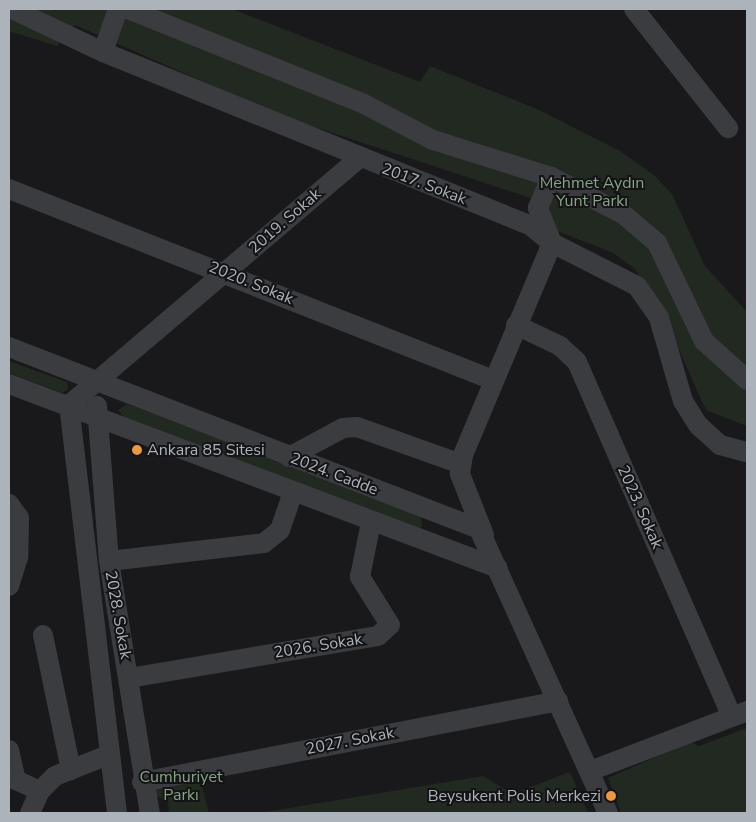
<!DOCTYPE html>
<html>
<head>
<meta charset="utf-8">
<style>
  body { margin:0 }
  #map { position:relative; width:756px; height:822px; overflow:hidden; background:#19191b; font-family:"Nunito Sans",sans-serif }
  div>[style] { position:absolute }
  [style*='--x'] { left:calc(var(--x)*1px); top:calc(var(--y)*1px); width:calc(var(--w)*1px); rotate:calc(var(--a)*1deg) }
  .green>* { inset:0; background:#212921 }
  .minor>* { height:20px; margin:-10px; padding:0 10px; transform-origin:10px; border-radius:10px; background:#3a3c40 }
  .dots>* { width:14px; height:14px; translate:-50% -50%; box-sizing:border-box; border:2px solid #141416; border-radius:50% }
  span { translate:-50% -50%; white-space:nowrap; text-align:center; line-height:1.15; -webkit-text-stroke:4px #141416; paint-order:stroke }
  .park-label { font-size:16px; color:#87a484 }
  .street-label { font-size:16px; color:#acb3ba }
  .poi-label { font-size:16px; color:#acb3ba }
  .left { translate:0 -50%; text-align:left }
  .right { translate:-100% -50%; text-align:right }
  .frame { position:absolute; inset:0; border:10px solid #acb3ba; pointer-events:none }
</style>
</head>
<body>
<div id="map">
  <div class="green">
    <i style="clip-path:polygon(9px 9px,232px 9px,420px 82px,430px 66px,537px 109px,620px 151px,655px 176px,672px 194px,705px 266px,747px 312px,747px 426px,708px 411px,703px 404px,662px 311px,634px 268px,613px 253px,557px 231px,543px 202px,281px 116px,75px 25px,57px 46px,9px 31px)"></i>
    <i style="clip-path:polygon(9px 361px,67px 382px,68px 389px,63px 393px,9px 373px)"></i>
    <i style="clip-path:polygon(127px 404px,421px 515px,422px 526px,420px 528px,124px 417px,118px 410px)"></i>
    <i style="clip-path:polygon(747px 728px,747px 813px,621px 813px,608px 778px,690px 742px,699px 746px)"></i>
    <i style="clip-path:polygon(196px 763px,209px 813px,169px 813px,168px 803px,154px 794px,152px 775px,155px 769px)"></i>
    <i style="clip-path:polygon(570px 772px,588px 813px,259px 813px,483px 776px,512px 794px)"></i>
  </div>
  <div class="minor">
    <i style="--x:12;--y:9;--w:101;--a:25.3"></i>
    <i style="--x:103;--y:52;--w:462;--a:22.1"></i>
    <i style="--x:531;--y:226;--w:27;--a:39"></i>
    <i style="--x:552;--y:243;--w:95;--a:26.8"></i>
    <i style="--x:637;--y:286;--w:39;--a:55"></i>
    <i style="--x:659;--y:318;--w:86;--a:73.9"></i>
    <i style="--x:683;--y:401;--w:28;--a:58"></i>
    <i style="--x:698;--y:425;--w:30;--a:42"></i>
    <i style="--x:720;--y:445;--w:28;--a:15"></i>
    <i style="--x:128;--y:9;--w:254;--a:21.9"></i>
    <i style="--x:364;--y:104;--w:78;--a:27.6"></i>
    <i style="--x:433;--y:140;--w:124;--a:17.4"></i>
    <i style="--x:551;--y:177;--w:81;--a:27.2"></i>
    <i style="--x:623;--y:214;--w:45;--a:40.5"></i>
    <i style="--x:657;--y:243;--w:109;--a:64.4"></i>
    <i style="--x:704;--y:341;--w:58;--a:42.2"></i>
    <i style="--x:634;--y:9;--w:152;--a:51.7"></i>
    <i style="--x:103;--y:52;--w:46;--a:-70.8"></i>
    <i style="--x:9;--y:189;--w:520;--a:21.54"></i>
    <i style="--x:516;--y:325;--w:49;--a:25.5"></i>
    <i style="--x:560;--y:346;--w:23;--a:43"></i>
    <i style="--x:577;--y:362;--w:387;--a:66.4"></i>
    <i style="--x:9;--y:347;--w:504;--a:21.17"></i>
    <i style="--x:479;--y:529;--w:312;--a:65.6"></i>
    <i style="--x:9;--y:384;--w:522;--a:20.62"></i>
    <i style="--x:97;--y:406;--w:155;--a:85.6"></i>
    <i style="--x:109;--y:561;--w:255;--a:80.8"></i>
    <i style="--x:289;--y:457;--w:61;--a:-28.2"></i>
    <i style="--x:343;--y:428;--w:14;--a:-4"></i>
    <i style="--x:357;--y:427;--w:110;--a:19.6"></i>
    <i style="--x:9;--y:504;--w:17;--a:54"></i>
    <i style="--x:19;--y:518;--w:39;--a:91"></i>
    <i style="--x:18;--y:557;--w:30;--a:107"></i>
    <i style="--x:484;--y:535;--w:66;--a:-111.5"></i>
    <i style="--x:460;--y:474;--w:19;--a:-81"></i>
    <i style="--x:463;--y:455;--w:230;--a:-67.2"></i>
    <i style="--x:552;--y:243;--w:38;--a:-112"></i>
    <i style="--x:538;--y:208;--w:34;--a:-67"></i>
    <i style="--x:109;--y:561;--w:156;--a:-6.6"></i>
    <i style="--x:264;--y:543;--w:21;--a:-39"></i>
    <i style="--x:280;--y:530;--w:40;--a:-71.1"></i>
    <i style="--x:43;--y:635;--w:138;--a:78.3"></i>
    <i style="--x:129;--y:678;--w:253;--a:-9.6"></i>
    <i style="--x:378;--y:636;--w:16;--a:-43"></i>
    <i style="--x:390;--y:625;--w:57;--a:-122"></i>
    <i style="--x:360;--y:577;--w:56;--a:-78.7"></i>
    <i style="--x:9;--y:750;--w:31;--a:77"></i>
    <i style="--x:16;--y:780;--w:26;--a:25"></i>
    <i style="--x:590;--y:771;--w:168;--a:-20.9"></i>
    <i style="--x:142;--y:782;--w:424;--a:-11"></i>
    <i style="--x:30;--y:813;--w:24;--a:-66"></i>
    <i style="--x:40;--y:791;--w:21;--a:-45"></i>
    <i style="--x:55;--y:776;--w:57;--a:-21.6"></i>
    <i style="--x:117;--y:813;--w:411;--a:-96.7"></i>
    <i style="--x:69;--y:405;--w:381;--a:-40.4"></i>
  </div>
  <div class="dots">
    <i style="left:137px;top:450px;background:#ea9842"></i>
    <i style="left:611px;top:796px;background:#ea9842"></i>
  </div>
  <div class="park-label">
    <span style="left:592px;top:192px">Mehmet Aydın<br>Yunt Parkı</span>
    <span style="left:181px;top:786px">Cumhuriyet<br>Parkı</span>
  </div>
  <div class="street-label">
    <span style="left:424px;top:184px;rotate:21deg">2017. Sokak</span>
    <span style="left:285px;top:221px;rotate:-41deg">2019. Sokak</span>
    <span style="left:251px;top:283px;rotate:22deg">2020. Sokak</span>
    <span style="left:334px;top:474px;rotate:21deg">2024. Cadde</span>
    <span style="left:640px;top:507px;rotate:66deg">2023. Sokak</span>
    <span style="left:118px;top:615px;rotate:80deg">2028. Sokak</span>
    <span style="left:318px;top:646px;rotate:-9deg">2026. Sokak</span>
    <span style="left:350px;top:741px;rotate:-11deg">2027. Sokak</span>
  </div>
  <div class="poi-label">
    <span class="left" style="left:147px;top:450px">Ankara 85 Sitesi</span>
    <span class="right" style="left:601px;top:796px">Beysukent Polis Merkezi</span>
  </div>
  <div class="frame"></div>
</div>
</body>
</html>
